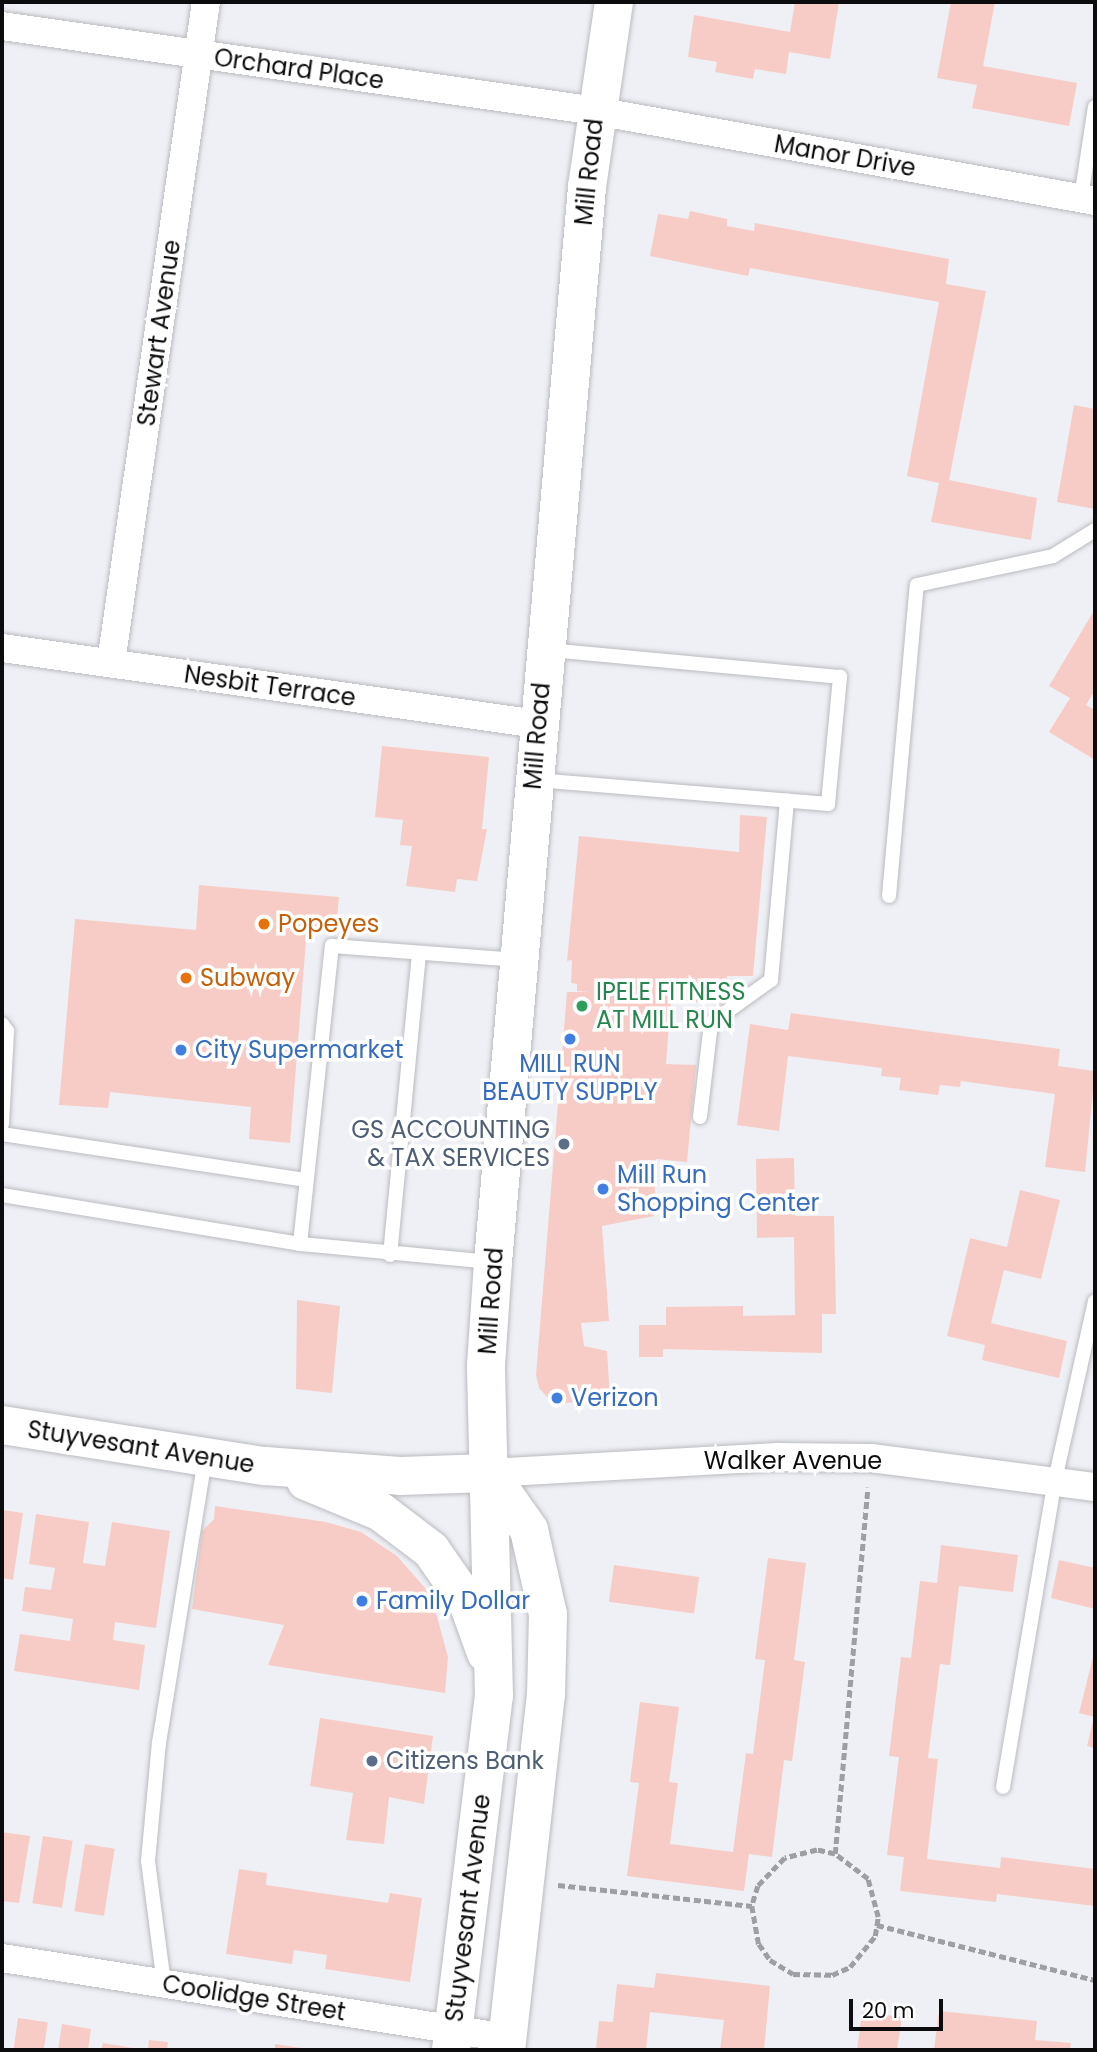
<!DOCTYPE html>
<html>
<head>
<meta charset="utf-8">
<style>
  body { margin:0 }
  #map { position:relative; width:1097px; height:2052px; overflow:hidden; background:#eef0f5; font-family:Poppins,sans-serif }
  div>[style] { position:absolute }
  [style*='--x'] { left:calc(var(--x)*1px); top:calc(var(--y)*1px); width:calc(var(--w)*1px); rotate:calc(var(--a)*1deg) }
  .building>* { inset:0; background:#f8ccc6; transform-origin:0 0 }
  .path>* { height:4.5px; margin-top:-2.25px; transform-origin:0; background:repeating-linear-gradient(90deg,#9e9fa3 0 7px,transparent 0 10.5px) }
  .roads { filter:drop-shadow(0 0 2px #babbc0) drop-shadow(0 0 2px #babbc0) }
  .lane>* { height:14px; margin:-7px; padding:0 7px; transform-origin:7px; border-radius:7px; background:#fff }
  .street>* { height:28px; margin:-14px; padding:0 14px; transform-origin:14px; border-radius:14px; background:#fff }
  .secondary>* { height:38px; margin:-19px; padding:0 19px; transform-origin:19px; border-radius:19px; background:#fff }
  .dots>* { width:19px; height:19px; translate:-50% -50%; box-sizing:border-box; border:4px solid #fff; border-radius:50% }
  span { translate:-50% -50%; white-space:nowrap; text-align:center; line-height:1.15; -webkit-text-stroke:7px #fff; paint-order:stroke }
  .street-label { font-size:24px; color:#0c0c0e }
  .food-label { font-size:24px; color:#c56008 }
  .left { translate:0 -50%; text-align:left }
  .leisure-label { font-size:24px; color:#27864d }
  .shop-label { font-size:24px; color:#366cbe }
  .service-label { font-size:24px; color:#4e5e75 }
  .right { translate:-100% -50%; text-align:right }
  .frame { position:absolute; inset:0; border:4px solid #0c0c0e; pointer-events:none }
  .scale { position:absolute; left:849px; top:1999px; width:94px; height:32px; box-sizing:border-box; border:4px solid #0c0c0e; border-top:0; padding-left:9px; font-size:21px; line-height:24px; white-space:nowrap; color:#0c0c0e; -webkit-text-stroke:5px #fff; paint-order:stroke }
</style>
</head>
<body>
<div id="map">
  <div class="building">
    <i style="clip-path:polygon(795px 2px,839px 2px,830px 59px,789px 52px,786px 74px,755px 69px,753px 79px,715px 72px,717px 62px,688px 57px,694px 15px,790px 32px)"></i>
    <i style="clip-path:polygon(951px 2px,995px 2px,983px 66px,1077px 83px,1069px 126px,972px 108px,977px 85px,937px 78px)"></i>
    <i style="clip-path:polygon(690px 211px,727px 219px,727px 226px,754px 231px,755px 223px,949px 259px,946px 284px,986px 291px,949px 480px,1037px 498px,1031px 540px,931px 522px,939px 483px,907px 476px,939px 302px,750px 268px,748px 276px,650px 256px,658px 214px,688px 219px)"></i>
    <i style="clip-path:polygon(1074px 405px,1095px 409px,1095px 509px,1057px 502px)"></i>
    <i style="clip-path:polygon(1095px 609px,1095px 690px,1086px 705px,1095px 710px,1095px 760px,1049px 732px,1070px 698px,1049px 686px)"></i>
    <i style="clip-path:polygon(382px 746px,489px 757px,482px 829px,487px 829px,477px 881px,457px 879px,455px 892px,406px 886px,412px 846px,400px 845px,403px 820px,375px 817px)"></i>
    <i style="clip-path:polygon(740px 815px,767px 817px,753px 976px,727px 976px,726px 1004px,671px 1000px,666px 1064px,696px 1065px,687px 1162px,656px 1159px,654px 1216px,602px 1226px,609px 1321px,581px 1323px,584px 1346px,607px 1351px,610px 1400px,565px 1403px,549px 1399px,539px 1388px,536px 1375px,567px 992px,589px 992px,577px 991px,577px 984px,571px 983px,572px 960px,567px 961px,579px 836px,739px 852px)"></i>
    <i style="clip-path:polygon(199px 885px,339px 897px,337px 919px,325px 930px,307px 928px,290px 1143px,249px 1139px,251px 1107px,110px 1092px,108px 1108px,59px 1105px,75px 919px,196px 930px)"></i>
    <i style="clip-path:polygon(791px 1013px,1060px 1049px,1058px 1066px,1095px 1071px,1085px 1172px,1045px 1167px,1055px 1094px,961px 1081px,960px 1087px,940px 1085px,938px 1095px,899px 1090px,901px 1078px,881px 1076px,882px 1068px,788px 1056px,779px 1131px,737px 1125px,750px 1024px,788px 1030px)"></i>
    <i style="clip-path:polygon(794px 1158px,795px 1216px,834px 1216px,836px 1314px,822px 1314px,822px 1353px,663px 1349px,663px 1357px,639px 1357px,639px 1325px,666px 1325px,666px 1307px,743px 1306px,743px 1316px,795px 1315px,794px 1237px,757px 1238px,756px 1159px)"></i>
    <i style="clip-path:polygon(1020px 1190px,1060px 1200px,1041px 1279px,1004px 1270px,991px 1323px,1067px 1341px,1059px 1378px,982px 1360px,985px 1345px,947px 1336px,970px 1238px,1007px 1247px)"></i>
    <i style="clip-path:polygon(297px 1300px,340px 1306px,332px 1393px,296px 1389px)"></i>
    <i style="clip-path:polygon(215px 1506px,326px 1522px,361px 1532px,397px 1556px,425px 1588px,436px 1613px,448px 1657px,445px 1693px,268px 1665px,284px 1625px,192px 1609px,202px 1531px,214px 1519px)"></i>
    <i style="clip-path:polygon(2px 1510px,23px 1513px,13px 1580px,2px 1578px)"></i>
    <i style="clip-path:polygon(36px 1514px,89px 1522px,83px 1563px,105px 1566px,112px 1522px,170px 1531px,156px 1628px,115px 1622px,113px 1640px,145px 1645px,139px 1690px,14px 1671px,20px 1634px,70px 1641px,73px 1619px,22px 1611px,25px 1587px,51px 1590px,55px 1568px,29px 1564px)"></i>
    <i style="clip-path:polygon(941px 1545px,1018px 1555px,1013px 1592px,959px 1586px,950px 1665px,940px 1664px,928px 1758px,938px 1759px,927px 1859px,1000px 1868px,1001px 1857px,1095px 1869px,1094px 1906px,997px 1894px,996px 1902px,900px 1891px,904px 1857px,887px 1855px,899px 1757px,889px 1756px,901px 1657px,911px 1658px,920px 1581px,937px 1583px)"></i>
    <i style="clip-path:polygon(768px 1558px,806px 1563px,794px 1660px,805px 1662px,792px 1761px,784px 1760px,772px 1857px,749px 1854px,744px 1891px,627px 1876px,639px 1783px,630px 1782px,640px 1702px,679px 1707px,669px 1782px,678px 1783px,670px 1844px,733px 1852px,746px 1753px,753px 1754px,765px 1660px,755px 1659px)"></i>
    <i style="clip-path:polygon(1059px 1560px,1095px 1568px,1095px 1609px,1051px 1598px)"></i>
    <i style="left:614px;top:1565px;width:86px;height:37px;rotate:8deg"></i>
    <i style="clip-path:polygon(1094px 1653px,1095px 1653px,1095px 1717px,1079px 1713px)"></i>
    <i style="clip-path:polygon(1094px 1717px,1095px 1717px,1095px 1748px,1087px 1746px)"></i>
    <i style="clip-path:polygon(320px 1718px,433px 1736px,424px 1804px,389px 1797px,384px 1844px,346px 1840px,353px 1793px,310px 1786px)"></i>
    <i style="clip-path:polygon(2px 1832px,30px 1836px,19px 1903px,2px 1901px)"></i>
    <i style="left:43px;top:1836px;width:30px;height:68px;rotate:9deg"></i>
    <i style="left:85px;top:1844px;width:30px;height:68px;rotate:9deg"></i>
    <i style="clip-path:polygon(239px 1869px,267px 1873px,266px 1885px,388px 1903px,390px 1893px,422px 1898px,410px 1982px,325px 1969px,327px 1955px,294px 1950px,292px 1964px,226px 1954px)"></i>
    <i style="clip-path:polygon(656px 1973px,770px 1986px,764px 2050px,720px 2050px,724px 2020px,650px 2012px,646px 2050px,596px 2048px,599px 2021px,613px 2022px,617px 1984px,654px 1988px)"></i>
    <i style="clip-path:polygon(939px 2011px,1037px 2021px,1035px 2040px,1071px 2043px,1070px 2050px,934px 2050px)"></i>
    <i style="clip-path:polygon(862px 2012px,902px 2017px,897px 2050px,857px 2050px)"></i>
    <i style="left:18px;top:2018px;width:30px;height:32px;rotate:8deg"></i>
    <i style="clip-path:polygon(62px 2024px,91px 2029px,88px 2050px,58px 2050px)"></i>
    <i style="clip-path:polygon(149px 2040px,168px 2042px,167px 2050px,148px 2050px)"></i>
    <i style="clip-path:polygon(103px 2043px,133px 2048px,132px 2050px,101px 2050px)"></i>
    <i style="clip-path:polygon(275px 2044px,308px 2049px,308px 2050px,275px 2050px)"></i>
  </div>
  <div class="path">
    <i style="--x:835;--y:1854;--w:18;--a:-167"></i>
    <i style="--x:817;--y:1850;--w:33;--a:166"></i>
    <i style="--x:785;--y:1858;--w:39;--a:134"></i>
    <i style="--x:758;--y:1886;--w:21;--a:107"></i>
    <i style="--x:752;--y:1906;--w:39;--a:80"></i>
    <i style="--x:759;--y:1944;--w:19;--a:55"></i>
    <i style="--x:770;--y:1960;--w:27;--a:31"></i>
    <i style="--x:793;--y:1974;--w:39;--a:1"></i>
    <i style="--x:832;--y:1975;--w:20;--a:-24"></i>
    <i style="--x:850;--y:1967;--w:40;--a:-51"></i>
    <i style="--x:875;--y:1936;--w:19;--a:-81"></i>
    <i style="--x:878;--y:1917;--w:39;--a:-105"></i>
    <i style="--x:868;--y:1879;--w:41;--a:-142.9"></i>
    <i style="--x:835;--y:1854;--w:368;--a:-84.9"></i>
    <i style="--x:558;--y:1885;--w:195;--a:6.2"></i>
    <i style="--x:877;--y:1925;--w:225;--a:14.2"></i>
  </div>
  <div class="roads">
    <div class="lane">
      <i style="--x:1081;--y:198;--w:92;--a:-81.3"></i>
      <i style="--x:537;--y:780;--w:292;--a:4.7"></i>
      <i style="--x:828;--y:804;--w:128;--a:-84.6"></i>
      <i style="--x:840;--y:677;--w:292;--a:-174.7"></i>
      <i style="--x:889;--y:896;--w:312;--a:-84.9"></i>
      <i style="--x:917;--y:585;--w:139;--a:-12"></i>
      <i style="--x:1053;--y:556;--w:49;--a:-31.8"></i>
      <i style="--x:2;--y:1024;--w:9;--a:54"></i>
      <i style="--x:7;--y:1031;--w:93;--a:93.1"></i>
      <i style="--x:700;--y:1117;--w:95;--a:-83.3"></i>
      <i style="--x:711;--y:1023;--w:74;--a:-35.6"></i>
      <i style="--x:771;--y:980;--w:180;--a:-84.9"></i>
      <i style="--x:2;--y:1134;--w:308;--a:8.6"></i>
      <i style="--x:2;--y:1195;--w:302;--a:9.3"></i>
      <i style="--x:300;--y:1244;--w:193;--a:5.4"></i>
      <i style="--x:300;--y:1244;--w:300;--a:-83.9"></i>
      <i style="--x:332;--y:946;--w:186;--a:4.3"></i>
      <i style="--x:390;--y:1255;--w:303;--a:-84.5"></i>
      <i style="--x:1003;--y:1787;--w:311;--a:-80.4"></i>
      <i style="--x:1055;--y:1480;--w:183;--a:-77.4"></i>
      <i style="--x:164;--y:1984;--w:124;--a:-97.4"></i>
      <i style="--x:148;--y:1861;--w:119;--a:-84.7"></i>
      <i style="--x:159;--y:1743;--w:289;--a:-80.8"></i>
    </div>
    <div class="street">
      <i style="--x:2;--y:26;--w:600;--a:8.14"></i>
      <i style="--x:596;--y:111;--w:507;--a:10.22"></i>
      <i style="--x:2;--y:648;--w:541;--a:8.07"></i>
      <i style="--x:111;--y:663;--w:668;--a:-81.82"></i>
      <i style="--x:489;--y:1473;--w:289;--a:-3.2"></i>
      <i style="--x:778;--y:1457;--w:93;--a:0.6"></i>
      <i style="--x:871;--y:1458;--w:226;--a:7.4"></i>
      <i style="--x:2;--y:1958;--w:511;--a:9"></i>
    </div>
    <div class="secondary">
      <i style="--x:2;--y:1425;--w:266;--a:8.9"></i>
      <i style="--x:265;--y:1466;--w:135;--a:4.2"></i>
      <i style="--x:400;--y:1476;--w:89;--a:-1.9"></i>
      <i style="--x:489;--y:1473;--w:70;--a:54.9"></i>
      <i style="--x:529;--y:1530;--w:86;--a:77.3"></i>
      <i style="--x:548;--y:1614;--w:80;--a:91.4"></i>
      <i style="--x:546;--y:1694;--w:358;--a:96.4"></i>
      <i style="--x:306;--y:1481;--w:81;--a:22.5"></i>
      <i style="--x:381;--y:1512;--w:63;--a:37.2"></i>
      <i style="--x:431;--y:1550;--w:65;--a:55.1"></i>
      <i style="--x:468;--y:1603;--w:53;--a:70.2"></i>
      <i style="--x:451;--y:2050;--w:357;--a:-83.1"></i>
      <i style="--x:494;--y:1696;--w:331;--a:-91.4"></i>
      <i style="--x:486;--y:1365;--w:103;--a:-86.1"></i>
      <i style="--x:493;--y:1262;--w:1079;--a:-85"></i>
      <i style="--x:587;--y:187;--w:187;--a:-81.7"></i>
    </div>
  </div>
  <div class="dots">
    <i style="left:264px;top:924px;background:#e8710a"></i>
    <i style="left:186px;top:978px;background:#e8710a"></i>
    <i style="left:582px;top:1006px;background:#2e9e5b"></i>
    <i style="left:570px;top:1039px;background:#3f7fe0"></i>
    <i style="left:181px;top:1050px;background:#3f7fe0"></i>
    <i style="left:564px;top:1144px;background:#5c6f8a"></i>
    <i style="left:603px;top:1189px;background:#3f7fe0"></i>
    <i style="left:557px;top:1398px;background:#3f7fe0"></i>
    <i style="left:362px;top:1601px;background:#3f7fe0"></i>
    <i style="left:372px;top:1761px;background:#5c6f8a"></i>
  </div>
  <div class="street-label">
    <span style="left:299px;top:69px;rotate:8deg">Orchard Place</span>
    <span style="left:845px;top:156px;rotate:10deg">Manor Drive</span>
    <span style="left:589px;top:172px;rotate:-84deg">Mill Road</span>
    <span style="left:159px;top:333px;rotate:-82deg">Stewart Avenue</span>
    <span style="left:270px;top:686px;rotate:8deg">Nesbit Terrace</span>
    <span style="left:537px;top:736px;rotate:-85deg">Mill Road</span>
    <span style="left:491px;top:1301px;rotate:-86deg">Mill Road</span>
    <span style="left:141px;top:1447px;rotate:9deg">Stuyvesant Avenue</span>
    <span style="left:793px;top:1461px">Walker Avenue</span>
    <span style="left:468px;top:1908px;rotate:-83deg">Stuyvesant Avenue</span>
    <span style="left:254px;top:1998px;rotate:9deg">Coolidge Street</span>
  </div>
  <div class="food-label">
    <span class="left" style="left:278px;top:924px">Popeyes</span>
    <span class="left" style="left:200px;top:978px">Subway</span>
  </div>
  <div class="leisure-label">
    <span class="left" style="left:596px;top:1006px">IPELE FITNESS<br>AT MILL RUN</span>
  </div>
  <div class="shop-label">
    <span class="left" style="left:195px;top:1050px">City Supermarket</span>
    <span style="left:570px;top:1078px">MILL RUN<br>BEAUTY SUPPLY</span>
    <span class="left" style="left:617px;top:1189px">Mill Run<br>Shopping Center</span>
    <span class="left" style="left:571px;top:1398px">Verizon</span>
    <span class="left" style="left:376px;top:1601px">Family Dollar</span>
  </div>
  <div class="service-label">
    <span class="right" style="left:550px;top:1144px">GS ACCOUNTING<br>&amp; TAX SERVICES</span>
    <span class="left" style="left:386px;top:1761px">Citizens Bank</span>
  </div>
  <div class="frame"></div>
  <div class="scale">20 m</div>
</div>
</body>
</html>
